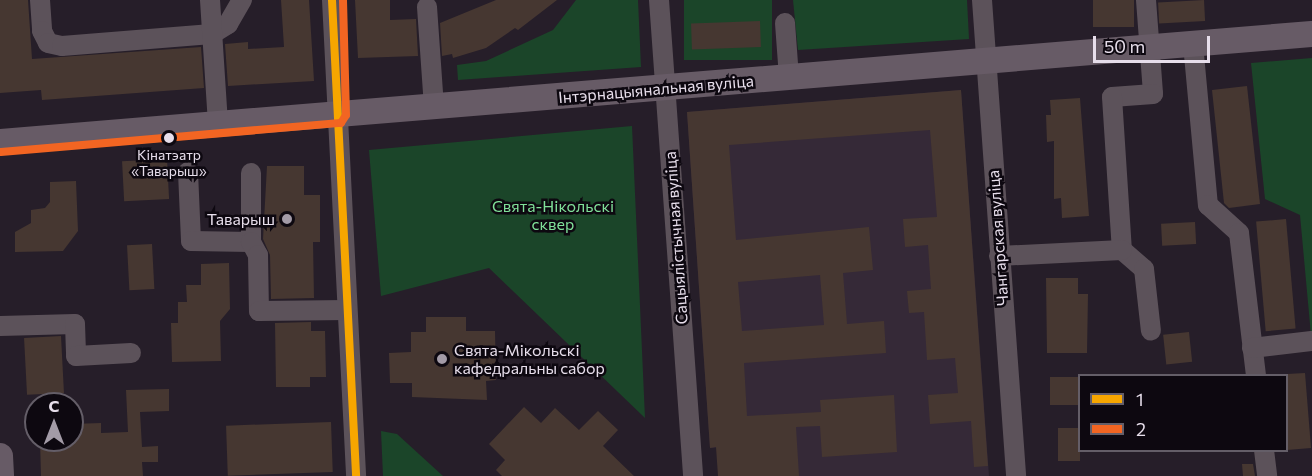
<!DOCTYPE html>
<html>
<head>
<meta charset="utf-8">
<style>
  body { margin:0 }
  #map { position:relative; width:1312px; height:476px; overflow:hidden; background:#261e29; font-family:Commissioner,sans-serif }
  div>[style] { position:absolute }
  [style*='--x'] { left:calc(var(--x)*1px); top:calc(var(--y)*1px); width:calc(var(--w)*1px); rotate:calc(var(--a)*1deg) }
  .industrial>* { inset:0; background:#352937 }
  .green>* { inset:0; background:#1b4529; transform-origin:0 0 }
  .building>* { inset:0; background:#463731; transform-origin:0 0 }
  .minor>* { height:20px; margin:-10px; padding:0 10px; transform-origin:10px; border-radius:10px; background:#5c525a }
  .major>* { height:26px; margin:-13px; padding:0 13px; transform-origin:13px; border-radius:13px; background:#675b66 }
  .bus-1>* { height:8px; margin:-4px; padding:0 4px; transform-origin:4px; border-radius:4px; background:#f7a600 }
  .bus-2>* { height:8px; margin:-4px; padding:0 4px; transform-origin:4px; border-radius:4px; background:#f26522 }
  .dots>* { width:16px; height:16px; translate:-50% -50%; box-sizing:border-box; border:3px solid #0d0810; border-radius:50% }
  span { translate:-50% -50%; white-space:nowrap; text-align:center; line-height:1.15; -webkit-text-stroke:5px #0d0810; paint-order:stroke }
  .bus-label { font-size:14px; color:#e7deeb }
  .street-label { font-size:16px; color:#e7deeb }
  .park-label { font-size:16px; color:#80e099 }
  .poi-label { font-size:16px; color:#e7deeb }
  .right { translate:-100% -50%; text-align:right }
  .left { translate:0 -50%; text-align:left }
  .legend { position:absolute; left:1078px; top:374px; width:210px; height:78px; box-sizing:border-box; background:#0d0810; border:2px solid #645e68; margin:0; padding:8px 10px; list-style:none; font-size:18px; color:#e7deeb }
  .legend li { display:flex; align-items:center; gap:12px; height:30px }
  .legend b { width:30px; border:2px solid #645e68 }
  .north { position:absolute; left:24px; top:392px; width:60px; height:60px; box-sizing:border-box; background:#0d0810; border:2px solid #645e68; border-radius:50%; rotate:0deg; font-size:16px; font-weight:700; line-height:24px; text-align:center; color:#e7deeb }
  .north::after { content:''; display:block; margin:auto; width:21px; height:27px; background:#a39ba7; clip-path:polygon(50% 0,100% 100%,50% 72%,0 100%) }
  .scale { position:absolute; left:1093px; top:36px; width:117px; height:27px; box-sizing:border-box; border:3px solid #e7deeb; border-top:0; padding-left:8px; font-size:18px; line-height:21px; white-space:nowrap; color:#e7deeb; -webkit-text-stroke:4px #0d0810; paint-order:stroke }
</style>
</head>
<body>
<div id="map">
  <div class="industrial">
    <i style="clip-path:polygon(961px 90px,989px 476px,735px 476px,733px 446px,710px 448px,687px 112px)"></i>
  </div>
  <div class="green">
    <i style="clip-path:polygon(576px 0,638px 0,641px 67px,458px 80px,457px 65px,486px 61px,553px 30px)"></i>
    <i style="left:684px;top:0;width:88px;height:60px"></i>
    <i style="clip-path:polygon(793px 0,967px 0,969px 39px,798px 50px)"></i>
    <i style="clip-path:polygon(1312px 58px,1312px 346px,1300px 215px,1265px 199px,1251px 63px)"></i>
    <i style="clip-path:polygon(632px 126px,645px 418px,489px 268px,381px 296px,369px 150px)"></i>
    <i style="clip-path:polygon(381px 431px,397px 434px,443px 476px,383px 476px)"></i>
  </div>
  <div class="building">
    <i style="clip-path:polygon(0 0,28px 0,32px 59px,201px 47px,204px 88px,42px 100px,41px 90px,0 93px)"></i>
    <i style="clip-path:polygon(281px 0,309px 0,314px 81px,228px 86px,225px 44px,248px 42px,248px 49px,284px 47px)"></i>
    <i style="clip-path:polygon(355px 0,390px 0,390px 20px,416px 19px,418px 56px,358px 58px)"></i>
    <i style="clip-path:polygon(496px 0,557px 0,518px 30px,515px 28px,486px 48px,453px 58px,452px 54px,442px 56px,440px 23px)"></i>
    <i style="left:1093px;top:0;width:41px;height:27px"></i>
    <i style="left:1204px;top:0;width:21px;height:46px;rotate:87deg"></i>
    <i style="left:760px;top:21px;width:26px;height:69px;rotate:88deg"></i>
    <i style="clip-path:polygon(1247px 86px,1260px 204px,1229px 208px,1224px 203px,1212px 90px)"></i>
    <i style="clip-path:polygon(evenodd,961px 90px,988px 466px,974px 467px,971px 421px,930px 424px,928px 395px,958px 393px,955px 358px,927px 360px,924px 312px,909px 313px,907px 291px,931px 289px,928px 245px,905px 247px,903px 219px,937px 217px,930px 130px,729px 145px,736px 240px,869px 227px,873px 270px,843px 273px,847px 324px,884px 321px,886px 353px,744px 363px,747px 416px,821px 412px,820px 400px,894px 395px,897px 452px,822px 457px,820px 426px,796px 427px,799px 476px,718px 476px,716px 447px,710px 448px,687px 112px,961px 90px,820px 275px,824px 325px,742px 331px,738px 282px,820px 275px)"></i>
    <i style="clip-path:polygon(1080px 98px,1089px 216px,1062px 218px,1061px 198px,1054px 199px,1054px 141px,1047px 142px,1046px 115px,1051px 115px,1050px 100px)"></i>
    <i style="left:167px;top:159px;width:40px;height:45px;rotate:87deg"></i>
    <i style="clip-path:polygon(267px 166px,304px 166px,304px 195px,320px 195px,320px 242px,313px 242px,314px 298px,271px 299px,270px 255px,263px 239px)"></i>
    <i style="clip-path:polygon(76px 181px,78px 231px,63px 251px,15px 252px,15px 232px,31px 223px,31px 210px,45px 208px,50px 202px,50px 182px)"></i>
    <i style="left:1286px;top:219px;width:110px;height:30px;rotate:85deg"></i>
    <i style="left:1195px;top:222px;width:22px;height:34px;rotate:87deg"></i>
    <i style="left:152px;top:244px;width:45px;height:25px;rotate:87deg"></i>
    <i style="clip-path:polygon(229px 263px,230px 309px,220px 321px,221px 361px,172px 362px,171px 323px,178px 323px,178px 302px,187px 302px,186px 285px,201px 285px,201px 264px)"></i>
    <i style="clip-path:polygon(1046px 278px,1078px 278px,1078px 294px,1088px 294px,1087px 353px,1047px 353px)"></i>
    <i style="clip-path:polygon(426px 317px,466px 317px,466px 331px,495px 331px,496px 380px,486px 381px,487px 400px,412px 397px,412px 383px,390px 383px,389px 353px,411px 352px,411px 332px,426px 332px)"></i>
    <i style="clip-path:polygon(311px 322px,311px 331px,325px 331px,326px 377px,310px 377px,310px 387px,276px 387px,275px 323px)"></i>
    <i style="left:1189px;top:332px;width:30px;height:26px;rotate:84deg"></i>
    <i style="left:61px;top:336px;width:57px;height:37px;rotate:87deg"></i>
    <i style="clip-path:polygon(1305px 373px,1311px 448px,1287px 450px,1287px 374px)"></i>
    <i style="left:1080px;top:377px;width:28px;height:30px;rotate:90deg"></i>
    <i style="clip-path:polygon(169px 389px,169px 411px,140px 412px,142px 447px,158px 446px,158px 462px,142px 462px,143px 476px,41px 476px,40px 440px,72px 440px,72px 424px,101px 423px,101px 433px,128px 432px,126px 390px)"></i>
    <i style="clip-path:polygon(524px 407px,541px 423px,555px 408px,579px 430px,598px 411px,618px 430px,603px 446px,634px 476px,502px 476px,496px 470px,505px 460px,489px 444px)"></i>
    <i style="left:331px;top:422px;width:50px;height:105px;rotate:88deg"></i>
    <i style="left:1080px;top:428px;width:33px;height:22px;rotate:90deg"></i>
    <i style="clip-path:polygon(1242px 464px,1253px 464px,1255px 476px,1243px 476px)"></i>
  </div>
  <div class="minor">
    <i style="--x:40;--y:0;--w:31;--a:86"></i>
    <i style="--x:42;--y:31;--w:13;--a:63"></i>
    <i style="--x:48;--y:43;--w:14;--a:12"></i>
    <i style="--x:62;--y:46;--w:150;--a:-4.6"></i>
    <i style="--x:212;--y:34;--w:19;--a:-32"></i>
    <i style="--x:228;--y:24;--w:28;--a:-60"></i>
    <i style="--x:210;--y:0;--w:123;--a:86.3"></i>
    <i style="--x:332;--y:0;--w:477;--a:87.1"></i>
    <i style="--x:659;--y:0;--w:477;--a:85.9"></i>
    <i style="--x:982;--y:0;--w:477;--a:85.9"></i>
    <i style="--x:1146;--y:0;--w:94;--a:85.7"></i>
    <i style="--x:1153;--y:94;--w:41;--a:175.8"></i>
    <i style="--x:1112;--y:97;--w:153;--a:86.3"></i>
    <i style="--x:1122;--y:250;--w:29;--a:41"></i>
    <i style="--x:1144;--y:269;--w:62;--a:83.6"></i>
    <i style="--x:427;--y:7;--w:99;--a:86"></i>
    <i style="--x:785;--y:23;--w:55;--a:85.8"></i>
    <i style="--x:1193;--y:44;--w:162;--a:84.7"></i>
    <i style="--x:1208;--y:205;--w:42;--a:42.1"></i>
    <i style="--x:1239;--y:233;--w:144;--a:83.2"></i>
    <i style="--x:188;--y:172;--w:69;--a:87.5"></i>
    <i style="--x:191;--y:241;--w:60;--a:1"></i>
    <i style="--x:251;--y:173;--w:69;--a:90"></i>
    <i style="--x:251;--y:242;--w:15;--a:62"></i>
    <i style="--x:258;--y:255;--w:56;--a:89"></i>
    <i style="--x:259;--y:311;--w:88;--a:-0.7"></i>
    <i style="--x:999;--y:256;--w:123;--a:-2.8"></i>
    <i style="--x:0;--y:326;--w:75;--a:-1.5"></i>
    <i style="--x:75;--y:324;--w:32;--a:88"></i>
    <i style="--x:76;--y:356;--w:55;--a:-3.1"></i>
    <i style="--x:1252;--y:348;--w:60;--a:-6.7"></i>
    <i style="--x:1264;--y:450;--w:26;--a:83"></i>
  </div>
  <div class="major">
    <i style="--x:0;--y:142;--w:1316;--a:-4.71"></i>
    <i style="--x:0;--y:456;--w:20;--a:87"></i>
  </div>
  <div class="bus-1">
    <i style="--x:332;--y:0;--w:477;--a:87.1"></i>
  </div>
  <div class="bus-2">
    <i style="--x:1;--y:152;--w:341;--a:-4.9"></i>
    <i style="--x:341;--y:123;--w:9;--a:-58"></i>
    <i style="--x:346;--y:115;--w:115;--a:-91.5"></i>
  </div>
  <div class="dots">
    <i style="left:169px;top:138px;background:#e7deeb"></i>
    <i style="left:287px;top:219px;background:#a39ba7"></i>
    <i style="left:442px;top:359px;background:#a39ba7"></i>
  </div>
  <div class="bus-label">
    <span style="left:169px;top:163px">Кінатэатр<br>«Таварыш»</span>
  </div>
  <div class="street-label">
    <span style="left:656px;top:89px;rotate:-5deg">Інтэрнацыянальная вуліца</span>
    <span style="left:676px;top:238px;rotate:-94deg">Сацыялістычная вуліца</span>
    <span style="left:998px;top:238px;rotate:-94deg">Чангарская вуліца</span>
  </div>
  <div class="park-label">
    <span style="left:553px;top:215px">Свята-Нікольскі<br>сквер</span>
  </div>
  <div class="poi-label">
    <span class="right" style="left:275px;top:219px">Таварыш</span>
    <span class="left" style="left:454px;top:359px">Свята-Мікольскі<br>кафедральны сабор</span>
  </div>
  <ul class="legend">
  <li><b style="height:8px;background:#f7a600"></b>1</li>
  <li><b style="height:8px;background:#f26522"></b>2</li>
  </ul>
  <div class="north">С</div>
  <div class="scale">50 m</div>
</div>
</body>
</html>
